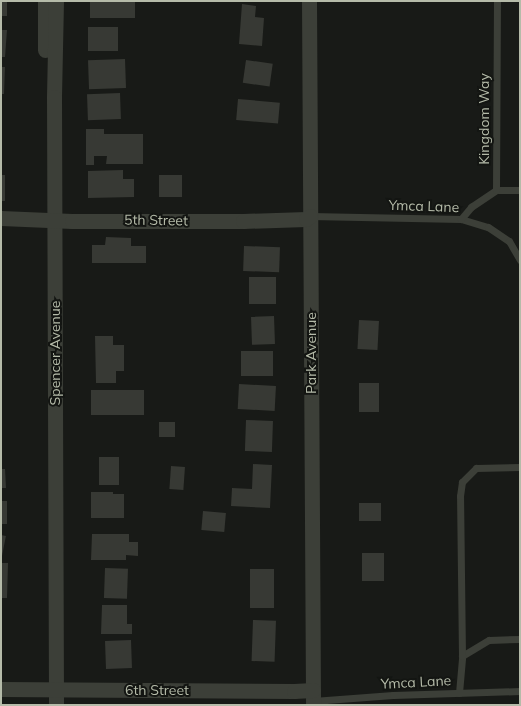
<!DOCTYPE html>
<html>
<head>
<meta charset="utf-8">
<style>
  body { margin:0 }
  #map { position:relative; width:521px; height:706px; overflow:hidden; background:#181a17; font-family:Mulish,sans-serif }
  div>[style] { position:absolute }
  [style*='--x'] { left:calc(var(--x)*1px); top:calc(var(--y)*1px); width:calc(var(--w)*1px); rotate:calc(var(--a)*1deg) }
  .building>* { inset:0; background:#373934; transform-origin:0 0 }
  .lane>* { height:7px; margin:-3.5px; padding:0 3.5px; transform-origin:3.5px; border-radius:3.5px; background:#3c3f38 }
  .street>* { height:15px; margin:-7.5px; padding:0 7.5px; transform-origin:7.5px; border-radius:7.5px; background:#3c3f38 }
  span { translate:-50% -50%; white-space:nowrap; text-align:center; line-height:1.15; -webkit-text-stroke:4px #131512; paint-order:stroke }
  .street-label { font-size:14px; color:#b5bba9 }
  .frame { position:absolute; inset:0; border:2px solid #b5bba9; pointer-events:none }
</style>
</head>
<body>
<div id="map">
  <div class="building">
    <i style="left:1px;top:1px;width:6px;height:15px"></i>
    <i style="left:90px;top:1px;width:45px;height:17px"></i>
    <i style="clip-path:polygon(242px 4px,256px 6px,255px 17px,264px 18px,262px 46px,239px 44px)"></i>
    <i style="left:88px;top:27px;width:30px;height:24px"></i>
    <i style="clip-path:polygon(1px 30px,7px 30px,5px 57px,1px 57px)"></i>
    <i style="left:125px;top:59px;width:29px;height:37px;rotate:88deg"></i>
    <i style="left:246px;top:60px;width:27px;height:23px;rotate:8deg"></i>
    <i style="clip-path:polygon(1px 67px,5px 67px,4px 94px,1px 94px)"></i>
    <i style="left:120px;top:93px;width:26px;height:33px;rotate:88deg"></i>
    <i style="left:238px;top:99px;width:42px;height:21px;rotate:5deg"></i>
    <i style="clip-path:polygon(86px 129px,104px 129px,104px 134px,143px 134px,143px 164px,106px 164px,107px 156px,94px 156px,94px 165px,86px 165px)"></i>
    <i style="clip-path:polygon(123px 170px,123px 179px,134px 179px,134px 197px,88px 198px,88px 171px)"></i>
    <i style="left:1px;top:175px;width:4px;height:26px"></i>
    <i style="left:159px;top:175px;width:23px;height:22px"></i>
    <i style="clip-path:polygon(106px 237px,131px 238px,131px 246px,146px 246px,146px 263px,92px 263px,92px 245px,105px 245px)"></i>
    <i style="left:244px;top:246px;width:36px;height:25px;rotate:2deg"></i>
    <i style="left:249px;top:277px;width:27px;height:27px"></i>
    <i style="left:274px;top:316px;width:28px;height:23px;rotate:88deg"></i>
    <i style="left:359px;top:320px;width:20px;height:29px;rotate:3deg"></i>
    <i style="clip-path:polygon(95px 336px,113px 336px,113px 345px,124px 345px,124px 371px,116px 371px,116px 383px,96px 383px)"></i>
    <i style="left:241px;top:351px;width:32px;height:25px"></i>
    <i style="left:359px;top:383px;width:20px;height:29px"></i>
    <i style="left:239px;top:384px;width:37px;height:25px;rotate:3deg"></i>
    <i style="left:91px;top:390px;width:53px;height:25px"></i>
    <i style="left:246px;top:420px;width:27px;height:31px;rotate:2deg"></i>
    <i style="left:159px;top:422px;width:16px;height:15px"></i>
    <i style="left:99px;top:457px;width:20px;height:28px"></i>
    <i style="clip-path:polygon(253px 464px,272px 465px,270px 508px,231px 506px,232px 488px,252px 489px)"></i>
    <i style="left:171px;top:466px;width:14px;height:23px;rotate:4deg"></i>
    <i style="clip-path:polygon(1px 469px,5px 469px,6px 488px,1px 488px)"></i>
    <i style="clip-path:polygon(91px 492px,113px 492px,113px 494px,124px 494px,124px 518px,91px 518px)"></i>
    <i style="left:1px;top:501px;width:6px;height:23px"></i>
    <i style="left:359px;top:503px;width:22px;height:18px"></i>
    <i style="left:203px;top:511px;width:23px;height:19px;rotate:5deg"></i>
    <i style="clip-path:polygon(92px 534px,129px 534px,129px 542px,138px 542px,138px 556px,126px 555px,126px 560px,91px 560px)"></i>
    <i style="left:1px;top:535px;width:5px;height:25px;rotate:11deg"></i>
    <i style="left:362px;top:553px;width:22px;height:28px"></i>
    <i style="clip-path:polygon(1px 563px,8px 563px,7px 598px,1px 598px)"></i>
    <i style="left:105px;top:568px;width:23px;height:30px;rotate:2deg"></i>
    <i style="left:250px;top:569px;width:24px;height:39px"></i>
    <i style="clip-path:polygon(102px 605px,127px 605px,127px 624px,132px 624px,132px 634px,101px 634px)"></i>
    <i style="left:253px;top:620px;width:23px;height:41px;rotate:2deg"></i>
    <i style="left:131px;top:640px;width:28px;height:26px;rotate:88deg"></i>
  </div>
  <div class="lane">
    <i style="--x:496;--y:190;--w:24;--a:0"></i>
    <i style="--x:310;--y:216;--w:151;--a:1.1"></i>
    <i style="--x:461;--y:219;--w:28;--a:17"></i>
    <i style="--x:488;--y:227;--w:25;--a:34"></i>
    <i style="--x:509;--y:241;--w:22;--a:60"></i>
    <i style="--x:461;--y:219;--w:16;--a:-50"></i>
    <i style="--x:471;--y:207;--w:30;--a:-34"></i>
    <i style="--x:496;--y:190;--w:189;--a:-89.7"></i>
    <i style="--x:462;--y:656;--w:31;--a:-31"></i>
    <i style="--x:489;--y:640;--w:31;--a:-2"></i>
    <i style="--x:459;--y:693;--w:37;--a:-85"></i>
    <i style="--x:462;--y:656;--w:160;--a:-90.7"></i>
    <i style="--x:460;--y:496;--w:14;--a:-82"></i>
    <i style="--x:462;--y:482;--w:20;--a:-45"></i>
    <i style="--x:476;--y:468;--w:44;--a:-1.3"></i>
    <i style="--x:313;--y:701;--w:80;--a:-4.3"></i>
    <i style="--x:393;--y:695;--w:127;--a:-1.8"></i>
  </div>
  <div class="street">
    <i style="--x:45;--y:1;--w:49;--a:90"></i>
    <i style="--x:56;--y:1;--w:96;--a:91.2"></i>
    <i style="--x:54;--y:97;--w:608;--a:89.81"></i>
    <i style="--x:309;--y:1;--w:704;--a:89.67"></i>
    <i style="--x:1;--y:218;--w:71;--a:2.4"></i>
    <i style="--x:72;--y:221;--w:171;--a:0"></i>
    <i style="--x:243;--y:221;--w:63;--a:-1.8"></i>
    <i style="--x:306;--y:219;--w:5;--a:-37"></i>
    <i style="--x:1;--y:689;--w:293;--a:0.4"></i>
    <i style="--x:294;--y:691;--w:19;--a:-3"></i>
  </div>
  <div class="street-label">
    <span style="left:484px;top:119px;rotate:-90deg">Kingdom Way</span>
    <span style="left:424px;top:206px;rotate:2deg">Ymca Lane</span>
    <span style="left:156px;top:220px;rotate:1deg">5th Street</span>
    <span style="left:55px;top:353px;rotate:-90deg">Spencer Avenue</span>
    <span style="left:311px;top:353px;rotate:-90deg">Park Avenue</span>
    <span style="left:416px;top:682px;rotate:-3deg">Ymca Lane</span>
    <span style="left:157px;top:690px">6th Street</span>
  </div>
  <div class="frame"></div>
</div>
</body>
</html>
